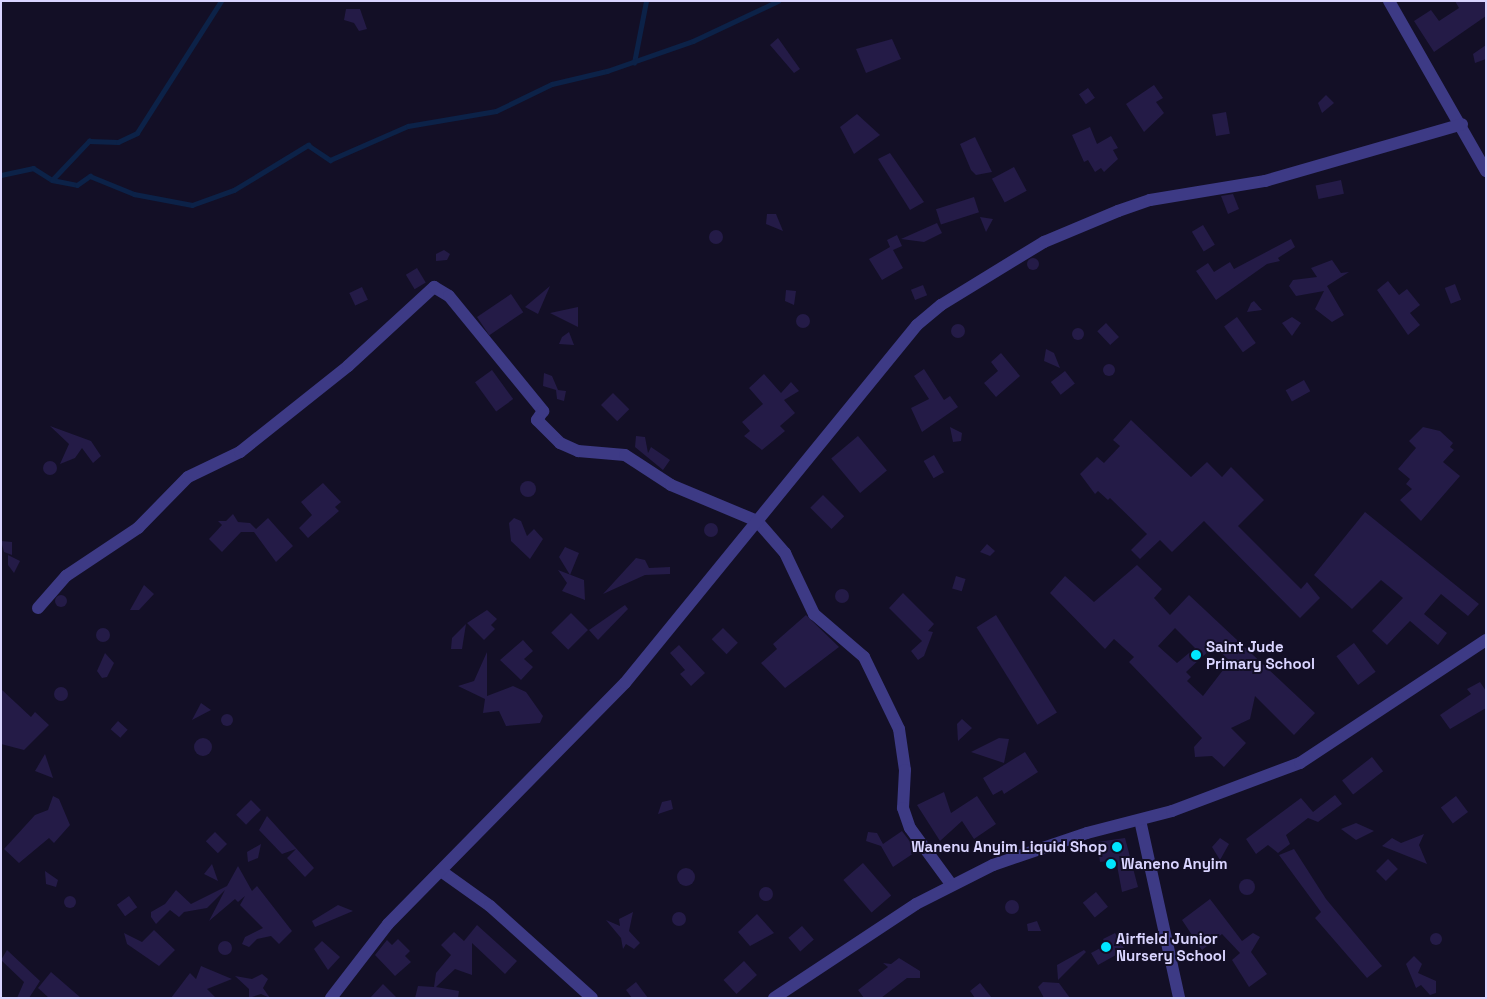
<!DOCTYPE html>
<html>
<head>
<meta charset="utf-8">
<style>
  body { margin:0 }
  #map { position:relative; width:1487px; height:999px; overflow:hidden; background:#130f26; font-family:"Space Grotesk",sans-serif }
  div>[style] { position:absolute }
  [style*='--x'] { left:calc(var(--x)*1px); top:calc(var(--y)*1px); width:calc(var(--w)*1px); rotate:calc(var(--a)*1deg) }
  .stream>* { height:4.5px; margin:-2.25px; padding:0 2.25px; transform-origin:2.25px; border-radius:2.25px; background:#0c2248 }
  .building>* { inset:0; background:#241b47; transform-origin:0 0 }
  .round { border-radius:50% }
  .minor>* { height:12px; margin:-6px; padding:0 6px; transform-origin:6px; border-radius:6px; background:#3d3a85 }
  .dots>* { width:14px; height:14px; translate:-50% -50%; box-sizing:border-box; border:2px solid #130f26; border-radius:50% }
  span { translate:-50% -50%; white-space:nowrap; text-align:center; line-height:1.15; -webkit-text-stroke:4px #130f26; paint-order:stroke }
  .poi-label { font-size:15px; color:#d9d4ff; font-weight:700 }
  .left { translate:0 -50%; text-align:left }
  .right { translate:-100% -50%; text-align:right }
  .frame { position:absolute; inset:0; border:2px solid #d9d4ff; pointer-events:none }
</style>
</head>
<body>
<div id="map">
  <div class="stream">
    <i style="--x:634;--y:63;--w:63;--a:-79"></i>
    <i style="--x:1;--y:175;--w:33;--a:-12"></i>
    <i style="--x:33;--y:168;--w:22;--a:32"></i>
    <i style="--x:52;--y:180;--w:25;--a:11"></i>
    <i style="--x:77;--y:185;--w:16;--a:-35"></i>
    <i style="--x:90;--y:176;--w:48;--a:22.2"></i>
    <i style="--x:134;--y:194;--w:59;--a:10.7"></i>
    <i style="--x:192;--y:205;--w:45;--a:-19.7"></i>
    <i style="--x:234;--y:190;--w:87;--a:-31.3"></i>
    <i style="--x:308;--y:145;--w:27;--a:34"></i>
    <i style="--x:330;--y:160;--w:85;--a:-23.6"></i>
    <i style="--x:408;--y:126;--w:89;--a:-9.7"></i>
    <i style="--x:496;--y:111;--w:62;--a:-25.7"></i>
    <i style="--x:552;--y:84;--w:57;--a:-13.3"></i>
    <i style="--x:607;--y:71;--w:91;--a:-19.2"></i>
    <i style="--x:693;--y:41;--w:94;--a:-25.2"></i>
    <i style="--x:52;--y:180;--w:54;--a:-46.5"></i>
    <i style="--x:89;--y:141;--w:29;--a:2"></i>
    <i style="--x:118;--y:142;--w:21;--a:-25"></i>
    <i style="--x:137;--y:133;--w:156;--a:-57.5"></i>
  </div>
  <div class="building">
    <i style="clip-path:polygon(1455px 1px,1486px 1px,1486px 16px,1434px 52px,1414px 21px,1431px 10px,1439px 21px,1459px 8px)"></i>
    <i style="clip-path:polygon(346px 9px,360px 9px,367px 29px,359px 31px,354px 23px,344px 20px)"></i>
    <i style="clip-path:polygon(778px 38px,800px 69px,794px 73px,770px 45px)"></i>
    <i style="clip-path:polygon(892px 39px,901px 59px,866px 73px,856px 49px)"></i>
    <i style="clip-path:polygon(1486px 45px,1486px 59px,1475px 63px,1473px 54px)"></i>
    <i style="clip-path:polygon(1154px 85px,1163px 98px,1156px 102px,1164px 113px,1144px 132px,1126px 104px)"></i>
    <i style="left:1088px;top:88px;width:12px;height:11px;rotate:55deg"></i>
    <i style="clip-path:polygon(1326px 95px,1334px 103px,1322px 113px,1318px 103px)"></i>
    <i style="left:1226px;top:112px;width:22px;height:14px;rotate:80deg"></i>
    <i style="clip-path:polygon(857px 114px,880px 135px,854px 154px,840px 127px)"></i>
    <i style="clip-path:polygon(1090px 127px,1097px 144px,1111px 136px,1118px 148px,1113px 150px,1118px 159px,1104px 172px,1101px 168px,1095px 172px,1088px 160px,1084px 162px,1072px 135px)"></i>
    <i style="clip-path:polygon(975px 137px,992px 172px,976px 175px,971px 170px,960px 144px)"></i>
    <i style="clip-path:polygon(890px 153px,924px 202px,910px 210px,878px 159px)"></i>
    <i style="left:1014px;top:167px;width:27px;height:25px;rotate:62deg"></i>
    <i style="left:1341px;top:180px;width:14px;height:26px;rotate:78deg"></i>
    <i style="clip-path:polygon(1233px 194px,1239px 209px,1228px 214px,1221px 196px)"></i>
    <i style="left:974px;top:197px;width:16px;height:40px;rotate:72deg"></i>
    <i style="clip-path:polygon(767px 214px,776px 214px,783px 231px,766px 224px)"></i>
    <i style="clip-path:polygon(980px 217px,993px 219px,986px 232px)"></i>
    <i style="clip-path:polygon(937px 223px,942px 233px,924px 242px,901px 239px)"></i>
    <i style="left:1203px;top:225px;width:23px;height:13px;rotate:59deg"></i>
    <i class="round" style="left:709px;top:230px;width:14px;height:14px"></i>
    <i style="clip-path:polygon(897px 235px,902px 246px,893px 250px,903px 268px,882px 280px,869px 259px,890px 247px,887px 240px)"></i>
    <i style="clip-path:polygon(1291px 239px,1295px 247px,1278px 258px,1280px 261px,1267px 264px,1216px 300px,1196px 271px,1208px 263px,1214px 272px,1230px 262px,1234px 269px)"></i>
    <i style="clip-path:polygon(444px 250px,450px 254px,447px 260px,436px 261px,436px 254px)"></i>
    <i class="round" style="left:1027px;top:258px;width:12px;height:12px"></i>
    <i style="clip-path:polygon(1332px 260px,1341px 273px,1349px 272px,1327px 286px,1344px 315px,1332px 322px,1315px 309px,1324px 291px,1296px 296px,1289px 286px,1293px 280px,1317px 277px,1311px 268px)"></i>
    <i style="left:417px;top:268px;width:17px;height:13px;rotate:59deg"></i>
    <i style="clip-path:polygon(1388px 281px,1399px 295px,1407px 289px,1420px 305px,1410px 313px,1420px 325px,1408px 335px,1377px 290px)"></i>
    <i style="left:1455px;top:284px;width:17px;height:11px;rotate:69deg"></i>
    <i style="left:923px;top:285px;width:11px;height:13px;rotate:68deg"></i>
    <i style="clip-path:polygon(550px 286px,538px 314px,525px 307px)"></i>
    <i style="left:362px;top:287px;width:14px;height:14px;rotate:65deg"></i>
    <i style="clip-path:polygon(786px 290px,796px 291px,794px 305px,785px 301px)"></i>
    <i style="left:511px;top:294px;width:22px;height:41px;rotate:56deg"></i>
    <i style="clip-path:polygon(1254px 301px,1262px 310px,1247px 312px,1251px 303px)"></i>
    <i style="clip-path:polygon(578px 307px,578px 327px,550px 313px)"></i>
    <i class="round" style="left:796px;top:314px;width:14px;height:14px"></i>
    <i style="left:1237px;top:317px;width:32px;height:16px;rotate:54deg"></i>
    <i style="clip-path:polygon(1292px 317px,1301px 323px,1292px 336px,1282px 323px)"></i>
    <i style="left:1106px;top:323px;width:19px;height:12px;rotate:47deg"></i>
    <i class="round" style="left:951px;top:324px;width:14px;height:14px"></i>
    <i class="round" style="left:1072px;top:328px;width:12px;height:12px"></i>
    <i style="clip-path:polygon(569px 332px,574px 345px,559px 344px,562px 337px)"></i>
    <i style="clip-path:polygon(1046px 349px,1054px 353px,1060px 368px,1044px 361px)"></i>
    <i style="clip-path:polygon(1001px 353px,1020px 376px,996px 397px,984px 383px,998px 371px,991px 362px)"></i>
    <i class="round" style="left:1103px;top:364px;width:12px;height:12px"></i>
    <i style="clip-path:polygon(924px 369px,944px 400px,950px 396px,958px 407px,922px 432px,911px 408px,929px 399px,914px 376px)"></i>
    <i style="left:492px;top:370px;width:36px;height:21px;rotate:54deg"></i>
    <i style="left:1065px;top:371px;width:16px;height:18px;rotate:52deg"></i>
    <i style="clip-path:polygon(544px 373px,552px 376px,558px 390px,566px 391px,564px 401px,557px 399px,556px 390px,543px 386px)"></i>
    <i style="clip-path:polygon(764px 374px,781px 393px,791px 382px,799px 391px,784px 400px,795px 413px,780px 426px,785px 431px,762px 450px,744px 436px,750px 431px,742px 422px,763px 404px,749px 388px)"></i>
    <i style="left:1304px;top:380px;width:13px;height:21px;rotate:61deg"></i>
    <i style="left:613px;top:393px;width:23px;height:17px;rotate:45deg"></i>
    <i style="clip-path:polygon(1131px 420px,1191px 477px,1207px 462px,1222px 477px,1231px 467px,1264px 500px,1238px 526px,1301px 589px,1307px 582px,1320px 598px,1300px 618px,1204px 521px,1172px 552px,1160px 540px,1140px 559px,1131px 550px,1147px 534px,1110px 498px,1108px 500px,1098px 491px,1095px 494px,1080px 474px,1097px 457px,1104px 463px,1120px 446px,1113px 440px)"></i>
    <i style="clip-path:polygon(50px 426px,91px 441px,101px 456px,93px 463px,82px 448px,75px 458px,60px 464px,69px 444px)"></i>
    <i style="clip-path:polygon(950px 427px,962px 433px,961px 441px,953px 442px)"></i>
    <i style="clip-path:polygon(1423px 427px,1440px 431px,1453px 443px,1450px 447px,1454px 450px,1443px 462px,1460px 476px,1421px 521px,1400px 500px,1412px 489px,1406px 484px,1410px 479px,1398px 469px,1416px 448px,1409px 441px)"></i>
    <i style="clip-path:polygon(636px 436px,645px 437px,648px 453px,651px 447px,670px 460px,663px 470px,635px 447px)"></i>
    <i style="left:858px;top:436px;width:45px;height:35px;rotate:50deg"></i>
    <i style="left:934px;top:455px;width:20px;height:12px;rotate:60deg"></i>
    <i class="round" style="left:43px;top:461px;width:14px;height:14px"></i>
    <i class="round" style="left:520px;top:481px;width:16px;height:16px"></i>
    <i style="clip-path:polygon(323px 483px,341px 502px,335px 507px,339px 511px,308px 538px,299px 528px,312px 515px,301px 502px)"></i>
    <i style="left:823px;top:495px;width:30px;height:18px;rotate:45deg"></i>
    <i style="clip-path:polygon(1365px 512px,1479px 604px,1468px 616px,1441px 594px,1424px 614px,1447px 633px,1438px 645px,1410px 621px,1387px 645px,1372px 631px,1403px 598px,1381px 580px,1352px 609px,1314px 575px)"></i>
    <i style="clip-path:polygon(233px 514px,238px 522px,250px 523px,256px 529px,268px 518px,293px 546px,276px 562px,254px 532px,241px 532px,222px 552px,209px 539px,222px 525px,218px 521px,226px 521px)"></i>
    <i style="clip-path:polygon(514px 518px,521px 521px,527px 536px,534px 529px,543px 539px,530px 559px,511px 541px,509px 523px)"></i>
    <i class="round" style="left:704px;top:523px;width:14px;height:14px"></i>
    <i style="clip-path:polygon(1px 541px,12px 542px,12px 555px,4px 552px)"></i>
    <i style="clip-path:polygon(987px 544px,995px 551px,990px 556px,980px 552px)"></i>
    <i style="clip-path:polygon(565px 547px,579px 553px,570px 575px,559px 557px)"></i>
    <i style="clip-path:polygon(8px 555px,20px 561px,14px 573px,8px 565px)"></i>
    <i style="clip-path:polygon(636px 558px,645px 560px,649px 568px,670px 567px,670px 574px,645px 575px,603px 594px)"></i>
    <i style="clip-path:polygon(evenodd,1137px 565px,1162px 589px,1154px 598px,1170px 615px,1189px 595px,1315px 713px,1294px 735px,1255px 696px,1250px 719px,1231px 728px,1246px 743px,1224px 767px,1212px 756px,1195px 757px,1194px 747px,1202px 738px,1129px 662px,1134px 657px,1114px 639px,1105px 649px,1050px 593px,1065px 576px,1094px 602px,1137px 565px,1175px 628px,1195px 648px,1177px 663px,1158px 646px,1175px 628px,1137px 565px,1214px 646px,1230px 661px,1203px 696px,1187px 681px,1191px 677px,1186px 672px,1214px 646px)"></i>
    <i style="clip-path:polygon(558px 570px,584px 580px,585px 600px,562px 591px,567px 583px)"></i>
    <i style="left:956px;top:576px;width:10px;height:13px;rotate:17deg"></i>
    <i style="clip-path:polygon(144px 585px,154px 594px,139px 610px,130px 610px)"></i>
    <i class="round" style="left:835px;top:589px;width:14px;height:14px"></i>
    <i style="clip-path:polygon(903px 593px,934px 624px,928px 631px,933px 632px,924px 656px,918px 660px,911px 651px,922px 641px,889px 608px)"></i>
    <i class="round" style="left:55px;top:595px;width:12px;height:12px"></i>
    <i style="clip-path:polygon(625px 605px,628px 609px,598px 640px,589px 630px)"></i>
    <i style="clip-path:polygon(487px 610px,497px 619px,491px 625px,495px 629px,484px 640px,467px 623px)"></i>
    <i style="left:571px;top:613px;width:24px;height:28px;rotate:45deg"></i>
    <i style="clip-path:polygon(806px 615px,839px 647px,785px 688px,761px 663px,777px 649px,773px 644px)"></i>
    <i style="left:996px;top:615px;width:115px;height:23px;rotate:58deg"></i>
    <i style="clip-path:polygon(466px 624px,462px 649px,451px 649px,452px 638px)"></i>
    <i style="left:723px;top:628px;width:21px;height:16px;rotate:45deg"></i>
    <i class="round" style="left:96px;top:628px;width:14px;height:14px"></i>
    <i style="clip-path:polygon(523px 640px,533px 651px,524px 659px,533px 667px,521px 680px,500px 660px)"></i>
    <i style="left:1354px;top:643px;width:36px;height:22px;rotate:53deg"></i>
    <i style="clip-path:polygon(679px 645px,705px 673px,691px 686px,680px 674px,685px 670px,670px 653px)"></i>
    <i style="clip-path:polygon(487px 652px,487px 696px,513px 686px,526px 692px,543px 716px,540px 723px,506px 726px,499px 711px,483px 713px,485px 699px,458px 686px,474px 681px)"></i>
    <i style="clip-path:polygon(105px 653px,114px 663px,107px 677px,102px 678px,97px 671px)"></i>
    <i style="clip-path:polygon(1480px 682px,1486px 691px,1486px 708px,1450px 729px,1440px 715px,1471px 694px,1467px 689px)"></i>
    <i class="round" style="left:54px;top:687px;width:14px;height:14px"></i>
    <i style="clip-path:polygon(1px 689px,31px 717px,35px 712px,49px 725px,24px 750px,1px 744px)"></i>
    <i style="clip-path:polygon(201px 703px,211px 710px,192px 720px)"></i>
    <i class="round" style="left:221px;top:714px;width:12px;height:12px"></i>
    <i style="clip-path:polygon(962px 719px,972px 728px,958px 741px,957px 724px)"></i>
    <i style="left:118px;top:721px;width:13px;height:11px;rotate:42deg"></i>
    <i style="clip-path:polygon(999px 738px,1009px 739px,1004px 763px,971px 752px)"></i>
    <i class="round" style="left:194px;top:738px;width:18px;height:18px"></i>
    <i style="clip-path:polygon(1025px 752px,1038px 772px,1004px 794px,1002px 790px,993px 795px,983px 778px)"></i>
    <i style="clip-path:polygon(45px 754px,53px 778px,35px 771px)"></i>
    <i style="left:1372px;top:757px;width:18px;height:38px;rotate:52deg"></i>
    <i style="clip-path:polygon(944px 792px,951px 813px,977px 796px,996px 824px,974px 839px,962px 821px,940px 841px,917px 805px)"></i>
    <i style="clip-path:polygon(1335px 795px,1342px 804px,1318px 822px,1308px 818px,1286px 835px,1290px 844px,1278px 853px,1268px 845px,1256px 854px,1246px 839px,1301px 798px,1313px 812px)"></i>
    <i style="clip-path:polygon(53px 796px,59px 799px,70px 825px,54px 843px,49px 838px,19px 863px,4px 849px,35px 815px,48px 810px)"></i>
    <i style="left:1456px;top:796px;width:20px;height:19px;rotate:53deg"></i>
    <i style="left:251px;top:800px;width:14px;height:21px;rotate:45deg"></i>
    <i style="clip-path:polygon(671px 800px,673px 809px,658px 814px,662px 802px)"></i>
    <i style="clip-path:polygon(267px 816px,314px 868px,305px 877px,287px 858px,296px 849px,282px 854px,259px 830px)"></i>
    <i style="clip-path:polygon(1356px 823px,1374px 831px,1356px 840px,1341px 829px)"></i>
    <i style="clip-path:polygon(902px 831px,917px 851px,893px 867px,881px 846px,866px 841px,868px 832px,877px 833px,883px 844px)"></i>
    <i style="left:215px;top:832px;width:17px;height:13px;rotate:45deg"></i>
    <i style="clip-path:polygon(1424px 834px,1419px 845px,1427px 864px,1382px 846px,1392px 838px,1401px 843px)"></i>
    <i style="clip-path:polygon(1125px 838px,1138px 887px,1122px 892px,1116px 860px,1100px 862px,1097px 842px)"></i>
    <i style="clip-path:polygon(1220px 838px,1229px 844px,1220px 860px,1212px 847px)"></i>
    <i style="clip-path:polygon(261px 844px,258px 858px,248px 862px,247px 852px)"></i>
    <i style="clip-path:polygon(1294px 849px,1326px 899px,1382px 966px,1367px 978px,1315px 918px,1321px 912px,1279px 855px)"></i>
    <i style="left:1388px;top:859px;width:14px;height:17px;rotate:45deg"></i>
    <i style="left:863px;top:863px;width:43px;height:26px;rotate:49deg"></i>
    <i style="clip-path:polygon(212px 864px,218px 881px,204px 874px)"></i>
    <i style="clip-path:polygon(238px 866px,252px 891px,257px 886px,292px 931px,279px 944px,271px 936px,257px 939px,249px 947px,242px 944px,245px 937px,263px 928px,240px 905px,245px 896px,238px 902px,235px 899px,209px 921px,225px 890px,207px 908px,184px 912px,179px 917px,170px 910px,156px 924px,151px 917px,151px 912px,165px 904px,176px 890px,191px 904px,227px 886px)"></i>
    <i class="round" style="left:677px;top:868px;width:18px;height:18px"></i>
    <i style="clip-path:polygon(45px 871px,58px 880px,56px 887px,46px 884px)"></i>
    <i class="round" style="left:1239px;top:879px;width:16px;height:16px"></i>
    <i class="round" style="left:759px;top:887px;width:14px;height:14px"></i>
    <i style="left:1096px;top:892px;width:19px;height:17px;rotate:51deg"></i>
    <i style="left:129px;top:896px;width:14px;height:15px;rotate:54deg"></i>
    <i class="round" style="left:64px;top:896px;width:12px;height:12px"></i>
    <i style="clip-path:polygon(1210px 899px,1242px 941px,1253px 933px,1260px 937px,1251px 952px,1267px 974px,1249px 987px,1232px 960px,1240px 953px,1222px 934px,1202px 950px,1182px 920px)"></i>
    <i class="round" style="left:1005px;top:900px;width:14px;height:14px"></i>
    <i style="clip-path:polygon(338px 905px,353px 911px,315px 927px,312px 921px)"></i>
    <i style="clip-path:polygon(633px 912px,629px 931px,640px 943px,634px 949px,626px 944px,623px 949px,621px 938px,606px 920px,620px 926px,619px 919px)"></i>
    <i class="round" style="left:672px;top:912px;width:14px;height:14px"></i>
    <i style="clip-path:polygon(757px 914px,774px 933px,750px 946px,738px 932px)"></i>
    <i style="clip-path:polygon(1037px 921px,1041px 931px,1028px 931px,1027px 924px)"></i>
    <i style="clip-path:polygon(477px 925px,517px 961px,505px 974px,472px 943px,472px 975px,455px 969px,436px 987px,459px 991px,458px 998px,415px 998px,418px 986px,434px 987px,436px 973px,451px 955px,441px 945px,454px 932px,464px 941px)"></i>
    <i style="left:802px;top:926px;width:18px;height:18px;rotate:49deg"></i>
    <i style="clip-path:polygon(154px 930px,175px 950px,159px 966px,127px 944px,124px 933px,142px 942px)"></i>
    <i class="round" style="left:1430px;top:933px;width:12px;height:12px"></i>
    <i style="clip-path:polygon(1115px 933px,1125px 950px,1098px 965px,1091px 953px,1106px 945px,1103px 939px)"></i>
    <i style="clip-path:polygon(398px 939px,410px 951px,405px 956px,411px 962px,395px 976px,375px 955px,387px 940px,392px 945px)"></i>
    <i class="round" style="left:218px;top:941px;width:14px;height:14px"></i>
    <i style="clip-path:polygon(322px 941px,340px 957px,328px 970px,314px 949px)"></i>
    <i style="clip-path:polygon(7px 950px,40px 981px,29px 998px,17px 998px,24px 982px,1px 960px)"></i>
    <i style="clip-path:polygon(1084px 950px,1086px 952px,1058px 980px,1057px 965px)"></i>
    <i style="clip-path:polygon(1414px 956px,1422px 964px,1418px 973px,1436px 981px,1436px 993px,1430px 995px,1421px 985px,1416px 988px,1406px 964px)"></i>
    <i style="clip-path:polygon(899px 958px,920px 971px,920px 978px,907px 978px,881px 998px,864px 998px,858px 990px,888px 967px,883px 963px,891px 964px)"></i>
    <i style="left:744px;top:961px;width:19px;height:28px;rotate:47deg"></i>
    <i style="clip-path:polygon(201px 966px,232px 979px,207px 989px,216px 998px,171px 998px,190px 973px,196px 979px)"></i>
    <i style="clip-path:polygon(51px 972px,81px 998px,49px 998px,38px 988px)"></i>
    <i style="clip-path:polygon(262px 974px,268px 979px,263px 988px,270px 998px,261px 994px,249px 998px,249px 989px,235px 976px,252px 979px)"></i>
    <i style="clip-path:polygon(636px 982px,648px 998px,632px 998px,626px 990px)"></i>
    <i style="clip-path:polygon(1043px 982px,1059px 983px,1070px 998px,1044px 998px,1038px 987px)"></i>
    <i style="clip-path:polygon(980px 983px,992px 998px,975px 998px,970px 991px)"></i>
    <i style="clip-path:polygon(383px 984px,397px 998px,370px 998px)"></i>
  </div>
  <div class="minor">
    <i style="--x:1389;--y:1;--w:196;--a:60.3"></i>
    <i style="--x:38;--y:608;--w:43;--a:-48.8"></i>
    <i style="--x:66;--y:576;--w:87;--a:-33.7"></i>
    <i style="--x:138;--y:528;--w:71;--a:-45.6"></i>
    <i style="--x:188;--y:477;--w:58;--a:-25.7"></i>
    <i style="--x:240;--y:452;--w:138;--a:-38.5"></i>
    <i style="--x:348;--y:366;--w:117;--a:-42.6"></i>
    <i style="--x:434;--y:287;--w:17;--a:31"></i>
    <i style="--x:449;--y:296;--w:149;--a:50.7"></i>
    <i style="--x:543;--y:411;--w:11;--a:124"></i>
    <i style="--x:537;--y:420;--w:33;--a:45"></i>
    <i style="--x:560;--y:443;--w:20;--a:24"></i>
    <i style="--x:578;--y:451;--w:47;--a:4.9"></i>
    <i style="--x:625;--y:455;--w:55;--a:33.1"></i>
    <i style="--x:671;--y:485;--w:93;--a:22.7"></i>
    <i style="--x:757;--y:521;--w:43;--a:48.8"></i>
    <i style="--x:785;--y:553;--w:68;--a:64.6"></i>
    <i style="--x:814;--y:614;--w:66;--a:40.7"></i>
    <i style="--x:864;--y:657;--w:80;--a:64.1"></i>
    <i style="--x:899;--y:729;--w:41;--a:81.7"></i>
    <i style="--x:905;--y:770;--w:38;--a:93"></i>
    <i style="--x:903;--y:808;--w:21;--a:71"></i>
    <i style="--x:910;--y:828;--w:69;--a:53.8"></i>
    <i style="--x:1140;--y:820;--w:182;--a:77.6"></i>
    <i style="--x:441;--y:871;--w:60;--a:35.5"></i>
    <i style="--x:490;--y:906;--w:137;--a:42"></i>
    <i style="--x:331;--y:998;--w:93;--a:-52.4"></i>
    <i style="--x:388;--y:924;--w:338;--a:-45.5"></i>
    <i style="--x:625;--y:683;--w:462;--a:-50.8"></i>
    <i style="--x:917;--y:325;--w:31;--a:-40"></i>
    <i style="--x:941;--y:305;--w:121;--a:-31.5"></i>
    <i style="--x:1044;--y:242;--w:80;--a:-22.7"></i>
    <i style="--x:1118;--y:211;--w:34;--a:-19"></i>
    <i style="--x:1150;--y:200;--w:117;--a:-9.4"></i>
    <i style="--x:1265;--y:181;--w:205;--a:-16.1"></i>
    <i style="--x:774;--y:998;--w:170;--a:-33.5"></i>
    <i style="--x:916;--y:904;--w:86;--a:-26.9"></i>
    <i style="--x:993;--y:865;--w:99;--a:-18.8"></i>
    <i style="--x:1087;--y:833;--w:88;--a:-14.5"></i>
    <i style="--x:1172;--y:811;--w:137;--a:-20.6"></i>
    <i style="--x:1300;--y:763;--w:223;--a:-33.5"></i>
  </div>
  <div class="dots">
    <i style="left:1196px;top:655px;background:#00e5ff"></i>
    <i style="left:1117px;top:847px;background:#00e5ff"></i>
    <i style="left:1111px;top:864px;background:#00e5ff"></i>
    <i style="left:1106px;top:947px;background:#00e5ff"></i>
  </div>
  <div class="poi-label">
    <span class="left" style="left:1206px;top:655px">Saint Jude<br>Primary School</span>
    <span class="right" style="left:1107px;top:847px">Wanenu Anyim Liquid Shop</span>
    <span class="left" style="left:1121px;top:864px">Waneno Anyim</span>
    <span class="left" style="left:1116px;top:947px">Airfield Junior<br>Nursery School</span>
  </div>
  <div class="frame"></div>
</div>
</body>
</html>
